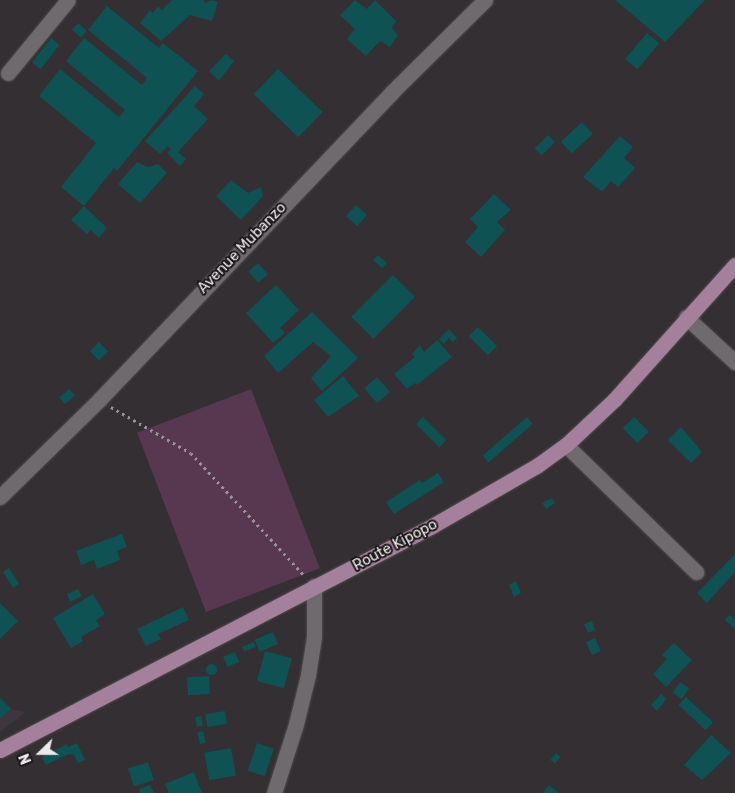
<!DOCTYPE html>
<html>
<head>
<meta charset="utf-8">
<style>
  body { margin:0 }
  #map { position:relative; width:735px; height:793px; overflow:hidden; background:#332f32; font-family:Rubik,sans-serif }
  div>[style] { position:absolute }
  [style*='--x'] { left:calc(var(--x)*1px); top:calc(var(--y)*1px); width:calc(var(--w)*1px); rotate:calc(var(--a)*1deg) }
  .built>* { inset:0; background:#3f353c }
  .green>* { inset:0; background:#583751; transform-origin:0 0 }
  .building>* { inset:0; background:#0e5254; transform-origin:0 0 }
  .round { border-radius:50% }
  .path>* { height:2.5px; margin-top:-1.25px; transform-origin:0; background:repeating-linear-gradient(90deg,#979396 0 2.5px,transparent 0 6.5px) }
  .roads { filter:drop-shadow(0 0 1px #514e50) drop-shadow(0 0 1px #514e50) }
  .minor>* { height:15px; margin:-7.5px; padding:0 7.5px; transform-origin:7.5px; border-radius:7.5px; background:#6e6a6d }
  .major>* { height:15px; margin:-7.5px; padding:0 7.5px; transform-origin:7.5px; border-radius:7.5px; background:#a5809c }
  span { translate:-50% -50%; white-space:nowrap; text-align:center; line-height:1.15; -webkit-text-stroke:4px #1a1819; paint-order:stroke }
  .street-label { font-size:15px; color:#ece9eb }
  .north { position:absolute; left:15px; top:728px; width:50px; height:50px; -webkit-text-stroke:4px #1a1819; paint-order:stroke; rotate:248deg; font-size:14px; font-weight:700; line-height:20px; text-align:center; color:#ece9eb }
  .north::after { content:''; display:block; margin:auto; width:18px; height:22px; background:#ece9eb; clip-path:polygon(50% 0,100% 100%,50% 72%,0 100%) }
</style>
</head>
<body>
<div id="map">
  <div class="built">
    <i style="clip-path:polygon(0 698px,11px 709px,26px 712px,0 732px)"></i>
  </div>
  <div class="green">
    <i style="left:251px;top:389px;width:192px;height:122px;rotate:69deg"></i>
  </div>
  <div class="building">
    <i style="clip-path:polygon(172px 0,204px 0,205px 3px,212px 0,218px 2px,212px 21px,190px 15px,161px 41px,140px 23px,150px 10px,153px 13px,158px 6px,162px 10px)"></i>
    <i style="clip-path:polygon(355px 0,367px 9px,375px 0,396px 21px,392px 28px,398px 35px,390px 47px,380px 41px,366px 56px,347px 39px,355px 29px,340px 15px)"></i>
    <i style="clip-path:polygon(615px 0,705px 0,665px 42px)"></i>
    <i style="clip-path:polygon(107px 6px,159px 48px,163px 43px,198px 71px,117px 171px,114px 168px,84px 206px,107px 228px,99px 238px,91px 230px,87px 234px,71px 220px,84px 206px,61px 187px,96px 143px,39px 96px,60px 69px,119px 117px,125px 110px,66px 61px,84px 38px,142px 85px,147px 78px,88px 30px)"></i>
    <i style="left:78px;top:23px;width:12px;height:9px;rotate:42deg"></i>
    <i style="left:647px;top:33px;width:16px;height:34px;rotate:40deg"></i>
    <i style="left:51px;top:38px;width:11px;height:31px;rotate:38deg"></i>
    <i style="clip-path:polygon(226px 54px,234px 61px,219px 81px,209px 71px)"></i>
    <i style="left:278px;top:69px;width:62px;height:35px;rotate:44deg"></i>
    <i style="clip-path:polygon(195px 86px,204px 94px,194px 106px,208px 119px,178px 152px,186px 159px,180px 166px,167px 153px,171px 149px,168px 146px,160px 154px,145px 141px)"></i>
    <i style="left:582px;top:122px;width:16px;height:29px;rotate:47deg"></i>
    <i style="left:548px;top:135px;width:10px;height:19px;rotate:45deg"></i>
    <i style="clip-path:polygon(620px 136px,633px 147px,624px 158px,635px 168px,618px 187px,611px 181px,602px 192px,583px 177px)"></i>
    <i style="clip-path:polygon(137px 162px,148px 167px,158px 164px,167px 173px,140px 203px,118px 184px)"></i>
    <i style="clip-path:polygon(231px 180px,248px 193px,261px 187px,263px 196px,241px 220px,216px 196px)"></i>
    <i style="clip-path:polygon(494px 194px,511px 210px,497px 222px,505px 230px,481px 257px,465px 242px,478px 227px,470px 219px)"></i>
    <i style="left:356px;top:205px;width:15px;height:15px;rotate:42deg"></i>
    <i style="left:378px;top:255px;width:12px;height:7px;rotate:42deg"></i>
    <i style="left:258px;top:263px;width:15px;height:13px;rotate:48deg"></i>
    <i style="left:393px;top:275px;width:31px;height:59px;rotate:45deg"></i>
    <i style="clip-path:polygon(276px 285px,299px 310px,280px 328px,285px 333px,273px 343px,246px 313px)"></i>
    <i style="clip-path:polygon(312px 312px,358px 358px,322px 391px,311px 378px,331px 356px,313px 342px,278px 373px,264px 356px)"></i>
    <i style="left:478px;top:327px;width:27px;height:13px;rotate:45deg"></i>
    <i style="clip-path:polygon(449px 329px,457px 338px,453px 342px,449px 338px,444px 344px,439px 339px)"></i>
    <i style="clip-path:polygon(437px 340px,452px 357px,417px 385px,415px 383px,407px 389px,394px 374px,415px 357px,412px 354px,420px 345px,424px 352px)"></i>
    <i style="left:99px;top:342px;width:13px;height:13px;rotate:45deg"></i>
    <i style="clip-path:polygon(343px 376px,359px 396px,328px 417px,314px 400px)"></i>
    <i style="left:377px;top:377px;width:20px;height:17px;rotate:49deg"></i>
    <i style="left:69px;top:389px;width:9px;height:13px;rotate:49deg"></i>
    <i style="left:423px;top:417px;width:33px;height:10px;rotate:45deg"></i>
    <i style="left:527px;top:417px;width:9px;height:59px;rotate:49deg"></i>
    <i style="left:634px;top:417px;width:21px;height:16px;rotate:45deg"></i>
    <i style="clip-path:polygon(681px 427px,702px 452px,691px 463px,668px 440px)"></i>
    <i style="clip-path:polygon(438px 473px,444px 482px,394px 514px,386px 502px,420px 480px,422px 483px)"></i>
    <i style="clip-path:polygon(552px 498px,555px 503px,546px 509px,542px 503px)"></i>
    <i style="clip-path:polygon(122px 534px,127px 547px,117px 551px,120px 560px,97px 569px,94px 560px,81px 565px,76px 551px)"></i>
    <i style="clip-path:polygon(735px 554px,735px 572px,707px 603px,697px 593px)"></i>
    <i style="left:9px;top:568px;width:19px;height:7px;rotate:58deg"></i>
    <i style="clip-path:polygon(516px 581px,521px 593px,514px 597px,509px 585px)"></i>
    <i style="clip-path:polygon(78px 589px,82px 596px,70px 602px,67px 594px)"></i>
    <i style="clip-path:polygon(93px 594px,105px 614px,96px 620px,100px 626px,81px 637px,83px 641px,71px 648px,53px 618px)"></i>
    <i style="clip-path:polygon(0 603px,18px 621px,0 639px)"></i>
    <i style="clip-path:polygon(183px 607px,189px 620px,158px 634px,161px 639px,146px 646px,137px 629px)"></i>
    <i style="clip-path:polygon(729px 615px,735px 619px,735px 629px,725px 620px)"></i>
    <i style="clip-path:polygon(592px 621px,595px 630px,588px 633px,584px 624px)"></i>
    <i style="left:273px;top:632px;width:13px;height:20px;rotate:67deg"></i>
    <i style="left:595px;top:638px;width:14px;height:10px;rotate:65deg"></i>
    <i style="left:254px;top:642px;width:5px;height:13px;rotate:68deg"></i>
    <i style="clip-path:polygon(674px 643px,692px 660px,666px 687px,653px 674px,667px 659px,662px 655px)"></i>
    <i style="left:265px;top:651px;width:28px;height:31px;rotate:15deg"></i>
    <i style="left:235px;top:652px;width:11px;height:13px;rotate:68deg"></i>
    <i class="round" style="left:205.5px;top:663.5px;width:11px;height:11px"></i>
    <i style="left:209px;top:676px;width:18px;height:22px;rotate:87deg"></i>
    <i style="left:680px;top:682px;width:11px;height:13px;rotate:34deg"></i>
    <i style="clip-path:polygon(661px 694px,666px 699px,657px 711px,651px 705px)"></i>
    <i style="left:686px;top:697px;width:37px;height:11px;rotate:43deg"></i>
    <i style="clip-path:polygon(0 698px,11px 709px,0 719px)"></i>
    <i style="left:225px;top:711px;width:13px;height:20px;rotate:81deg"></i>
    <i style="left:201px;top:716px;width:10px;height:6px;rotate:79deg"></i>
    <i style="left:203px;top:731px;width:12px;height:6px;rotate:76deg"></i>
    <i style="clip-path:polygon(711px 735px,731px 753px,702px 780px,684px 765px)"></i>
    <i style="clip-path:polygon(77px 743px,85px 760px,78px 763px,74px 755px,69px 754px,46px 765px,42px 757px,67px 744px,68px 747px)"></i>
    <i style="left:257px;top:743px;width:18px;height:29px;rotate:19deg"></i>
    <i style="left:231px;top:748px;width:28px;height:27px;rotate:80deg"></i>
    <i style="left:556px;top:753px;width:6px;height:9px;rotate:39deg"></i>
    <i style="left:148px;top:762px;width:19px;height:21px;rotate:72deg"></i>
    <i style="clip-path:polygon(194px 772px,202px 793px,169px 793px,165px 784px)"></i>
    <i style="clip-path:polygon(150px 785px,154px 793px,140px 793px,139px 789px)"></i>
    <i style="clip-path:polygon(549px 785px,559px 793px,543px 793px)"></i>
  </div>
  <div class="path">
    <i style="--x:111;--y:407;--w:92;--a:29.9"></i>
    <i style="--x:191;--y:453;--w:168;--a:47.2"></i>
  </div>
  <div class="roads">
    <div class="minor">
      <i style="--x:8;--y:73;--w:94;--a:-50.6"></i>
      <i style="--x:686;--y:317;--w:67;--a:42.6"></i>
      <i style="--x:566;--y:445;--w:182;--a:44.3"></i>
      <i style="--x:0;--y:497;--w:139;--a:-44.4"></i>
      <i style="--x:99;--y:400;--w:425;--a:-46.4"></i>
      <i style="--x:392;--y:92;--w:131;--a:-44.7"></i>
      <i style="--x:274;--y:793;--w:72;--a:-72.3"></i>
      <i style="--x:296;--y:724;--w:50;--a:-76.2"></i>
      <i style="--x:308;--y:675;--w:39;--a:-81"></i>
      <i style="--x:314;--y:636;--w:50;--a:-90"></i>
    </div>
    <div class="major">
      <i style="--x:0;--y:750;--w:487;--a:-27.4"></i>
      <i style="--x:432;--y:526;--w:122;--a:-29.9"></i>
      <i style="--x:538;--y:465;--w:34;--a:-36"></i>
      <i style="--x:566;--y:445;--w:67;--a:-43.2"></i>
      <i style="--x:615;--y:399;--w:180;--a:-48.2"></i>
    </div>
  </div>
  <div class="street-label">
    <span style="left:242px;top:248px;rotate:-46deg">Avenue Mubanzo</span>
    <span style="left:395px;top:545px;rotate:-28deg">Route Kipopo</span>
  </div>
  <div class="north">N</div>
</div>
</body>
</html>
